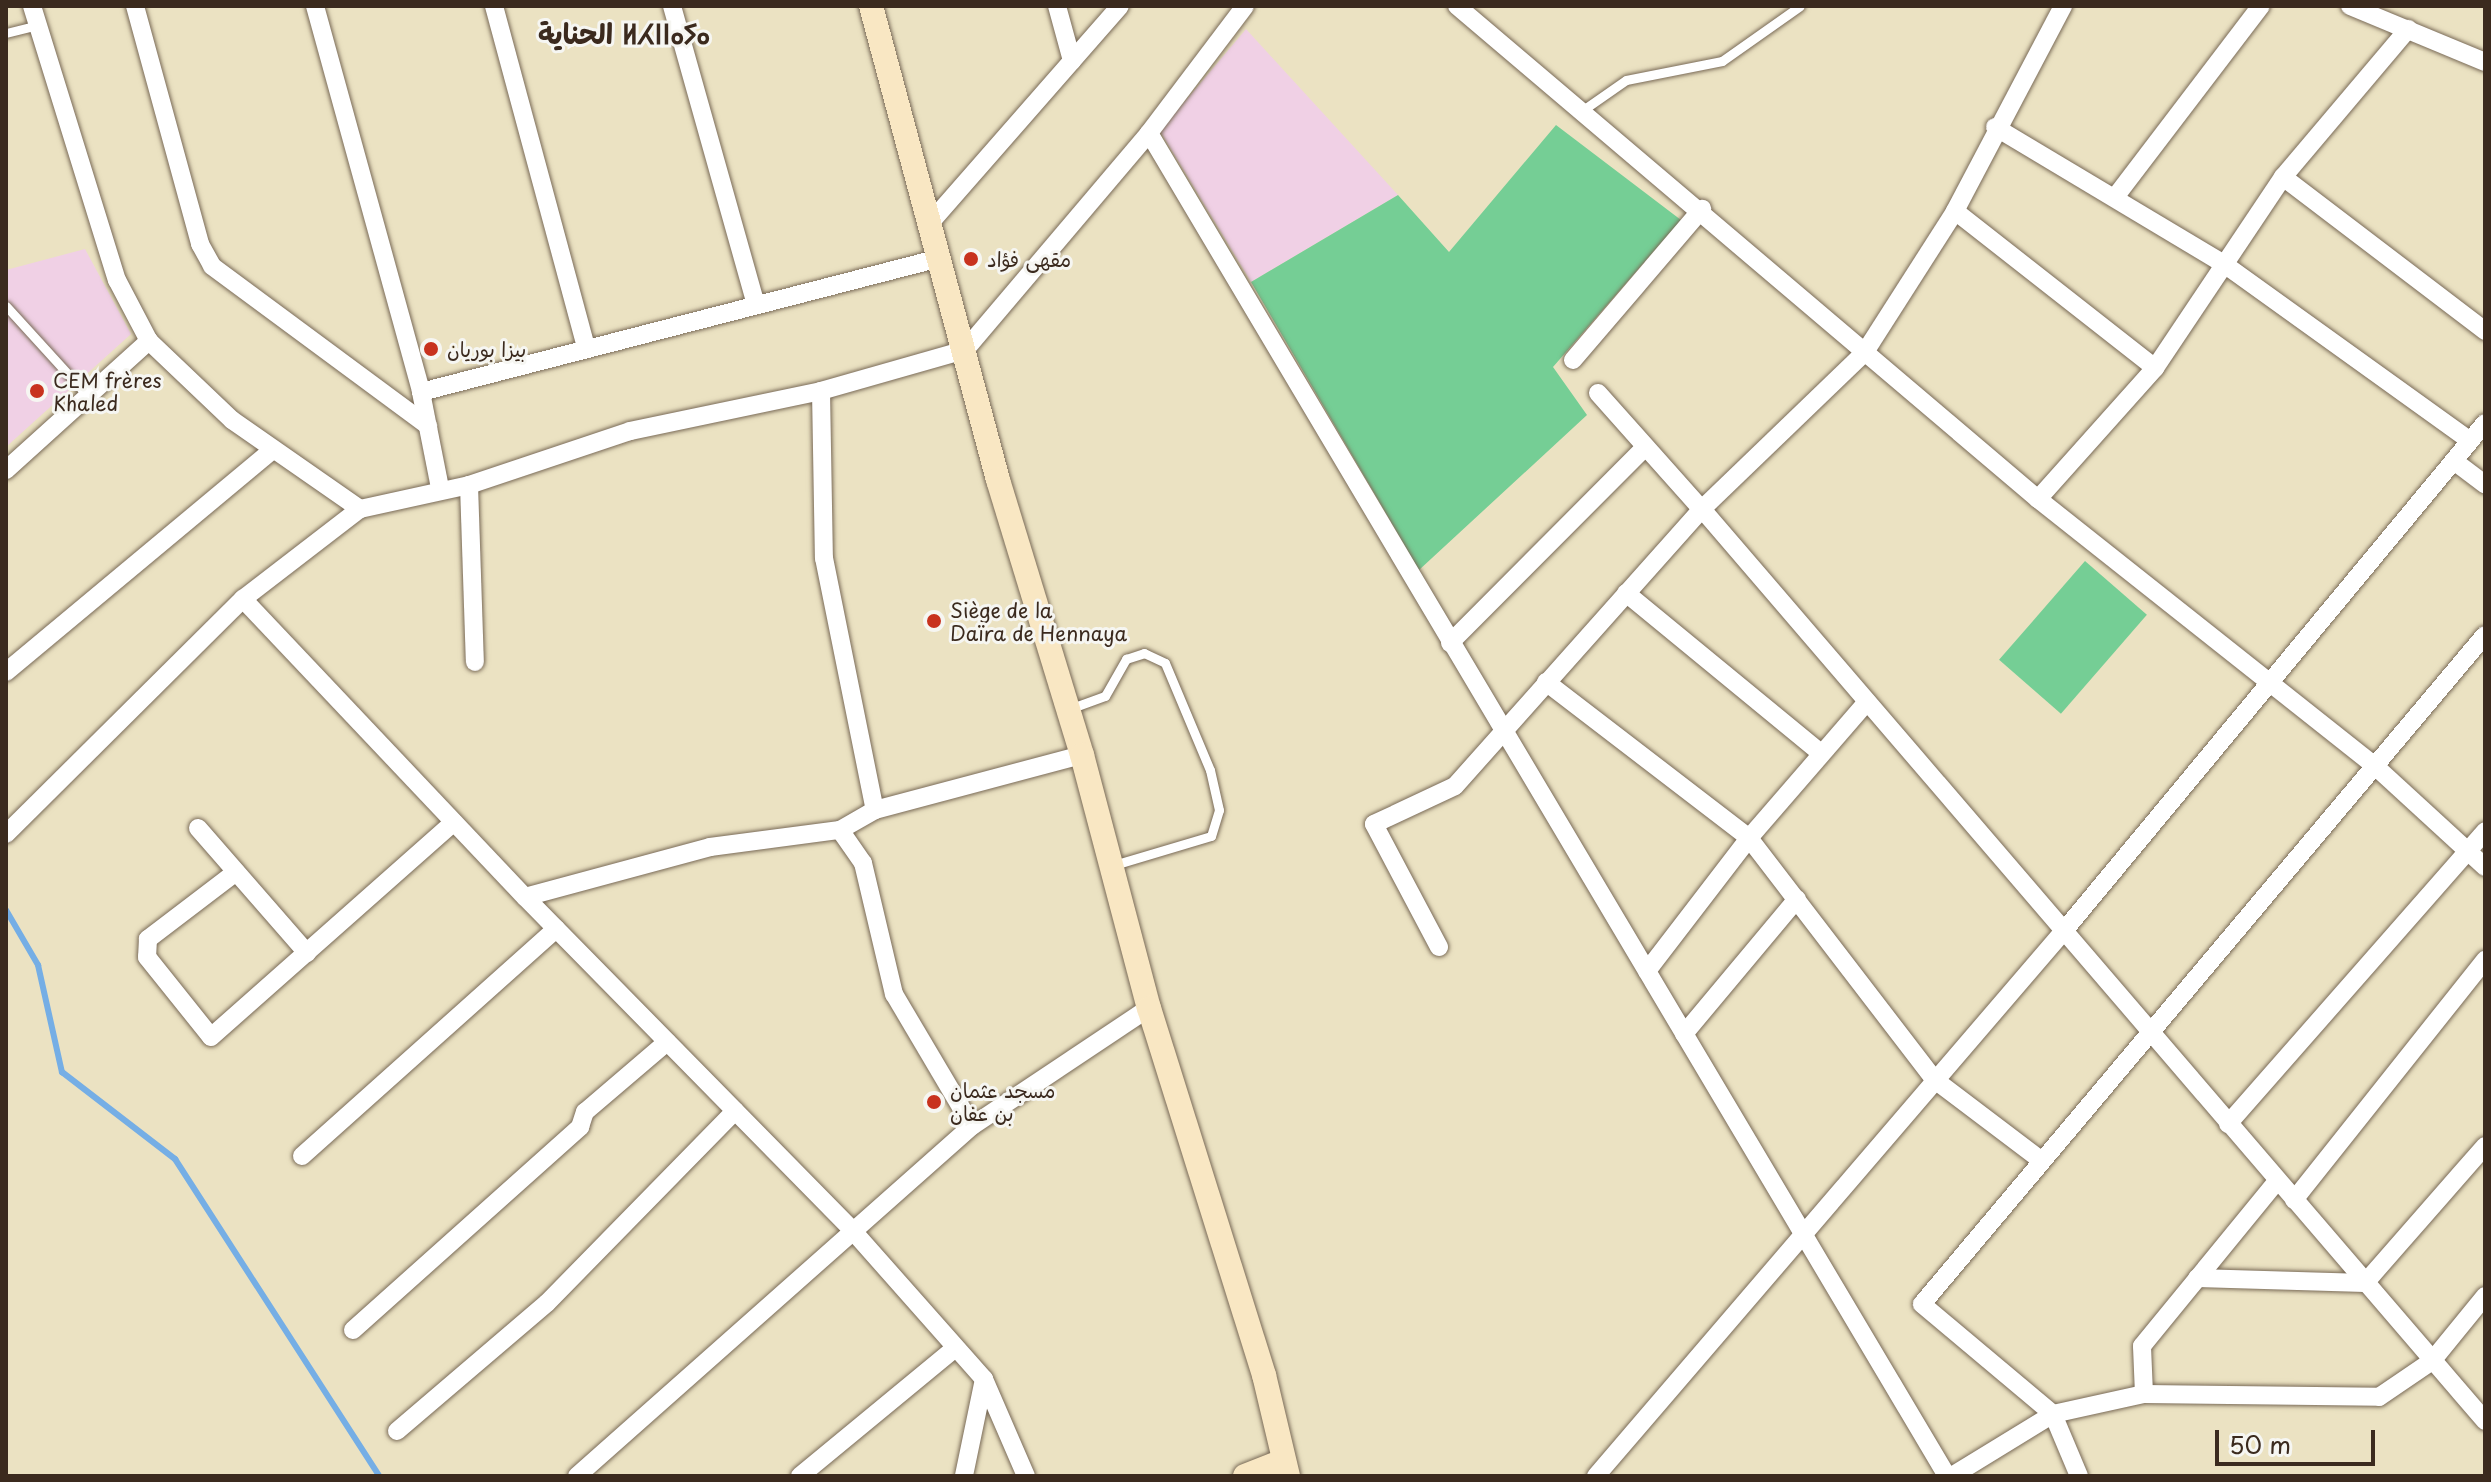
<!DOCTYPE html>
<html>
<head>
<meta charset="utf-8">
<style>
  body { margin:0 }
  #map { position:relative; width:2491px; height:1482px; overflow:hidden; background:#ebe2c2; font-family:"Playpen Sans","Playpen Sans Arabic","Noto Sans Tifinagh",sans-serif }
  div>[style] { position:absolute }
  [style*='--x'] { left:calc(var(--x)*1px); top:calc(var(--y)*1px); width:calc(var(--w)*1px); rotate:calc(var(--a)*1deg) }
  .built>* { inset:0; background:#f0d0e5 }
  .green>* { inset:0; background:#75ce95; transform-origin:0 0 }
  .stream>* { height:6px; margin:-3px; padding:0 3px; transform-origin:3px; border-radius:3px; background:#75aee5 }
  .roads { filter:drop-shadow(0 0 2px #796a57) drop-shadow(0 0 2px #796a57) }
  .service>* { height:9px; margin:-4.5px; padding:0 4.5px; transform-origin:4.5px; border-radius:4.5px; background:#fff }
  .minor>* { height:18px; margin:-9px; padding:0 9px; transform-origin:9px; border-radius:9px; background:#fff }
  .secondary>* { height:24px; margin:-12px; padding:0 12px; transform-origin:12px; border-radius:12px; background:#f9e7c3 }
  .dots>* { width:22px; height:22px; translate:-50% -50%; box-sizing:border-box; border:4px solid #f6f6f2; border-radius:50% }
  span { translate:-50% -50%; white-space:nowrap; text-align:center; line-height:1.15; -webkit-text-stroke:6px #f6f6f2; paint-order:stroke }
  .poi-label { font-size:20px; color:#3b2a1e }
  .left { translate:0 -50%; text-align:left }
  .district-label { font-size:28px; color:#3b2a1e; font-weight:700 }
  .frame { position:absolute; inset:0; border:8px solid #3b2a1e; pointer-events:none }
  .scale { position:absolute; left:2215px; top:1430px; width:160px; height:36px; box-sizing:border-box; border:4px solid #3b2a1e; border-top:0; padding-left:10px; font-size:24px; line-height:28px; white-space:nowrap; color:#3b2a1e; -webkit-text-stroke:6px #f6f6f2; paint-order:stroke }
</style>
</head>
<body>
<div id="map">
  <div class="built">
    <i style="clip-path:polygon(1246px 29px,1398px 195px,1251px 282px,1160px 131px)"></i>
    <i style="clip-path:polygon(85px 249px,131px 334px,6px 447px,6px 270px)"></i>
  </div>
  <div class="green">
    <i style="clip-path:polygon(1556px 125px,1681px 220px,1553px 367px,1587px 415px,1419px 570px,1251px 282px,1398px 195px,1449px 252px)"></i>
    <i style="left:2085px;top:561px;width:82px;height:131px;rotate:41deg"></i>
  </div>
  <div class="stream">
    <i style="--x:6;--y:910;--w:64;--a:59.8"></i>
    <i style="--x:38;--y:965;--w:110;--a:77.4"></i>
    <i style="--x:62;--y:1072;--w:143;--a:37.6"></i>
    <i style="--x:175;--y:1159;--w:377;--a:57.2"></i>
  </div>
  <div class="roads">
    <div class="service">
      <i style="--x:6;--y:33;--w:32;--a:-14"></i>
      <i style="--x:1583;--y:110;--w:52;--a:-34.9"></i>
      <i style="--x:1626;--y:80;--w:98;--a:-11.2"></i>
      <i style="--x:1722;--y:61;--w:95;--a:-35.2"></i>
      <i style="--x:6;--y:306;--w:120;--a:47.7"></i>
      <i style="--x:1069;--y:709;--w:38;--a:-20"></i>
      <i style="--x:1105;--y:696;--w:43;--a:-60.4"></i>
      <i style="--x:1126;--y:659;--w:19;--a:-18"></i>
      <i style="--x:1144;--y:653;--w:23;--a:25"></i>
      <i style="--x:1165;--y:663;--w:116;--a:67.2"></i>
      <i style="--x:1210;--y:770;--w:41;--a:77.3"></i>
      <i style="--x:1219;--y:810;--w:27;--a:107"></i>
      <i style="--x:1211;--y:836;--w:101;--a:163.4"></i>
    </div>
    <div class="minor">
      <i style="--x:32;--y:6;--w:287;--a:72.8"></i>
      <i style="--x:117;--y:280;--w:69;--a:62.3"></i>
      <i style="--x:149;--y:341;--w:115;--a:43.6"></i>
      <i style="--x:232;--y:420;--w:156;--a:34.8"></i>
      <i style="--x:360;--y:509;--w:112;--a:-12.4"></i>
      <i style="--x:469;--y:485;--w:170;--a:-18.5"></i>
      <i style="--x:630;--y:431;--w:195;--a:-11.8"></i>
      <i style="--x:821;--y:391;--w:150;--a:-15.9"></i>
      <i style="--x:965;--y:350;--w:285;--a:-49.7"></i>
      <i style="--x:1149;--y:133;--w:159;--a:-52.9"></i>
      <i style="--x:135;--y:6;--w:247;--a:74.7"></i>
      <i style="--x:200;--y:244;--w:25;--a:61"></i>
      <i style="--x:212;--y:266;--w:269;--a:36.5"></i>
      <i style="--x:315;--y:6;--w:400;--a:74.6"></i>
      <i style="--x:421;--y:392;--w:98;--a:78.8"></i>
      <i style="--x:494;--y:6;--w:352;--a:74.9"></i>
      <i style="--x:672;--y:6;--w:310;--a:74.3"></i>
      <i style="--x:1057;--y:6;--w:57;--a:74.7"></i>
      <i style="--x:1457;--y:6;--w:762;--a:40.32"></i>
      <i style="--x:2038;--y:499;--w:431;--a:38.4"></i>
      <i style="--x:2376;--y:767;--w:148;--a:42.5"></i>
      <i style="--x:2350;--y:6;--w:146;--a:22.5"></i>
      <i style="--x:1995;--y:127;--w:267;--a:30.9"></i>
      <i style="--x:2224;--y:264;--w:303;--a:35.7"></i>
      <i style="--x:1149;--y:133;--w:1562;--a:59.28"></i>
      <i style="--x:2283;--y:177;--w:254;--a:37.3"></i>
      <i style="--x:2116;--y:196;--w:239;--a:-52.7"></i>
      <i style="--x:1955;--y:211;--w:254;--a:38.1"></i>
      <i style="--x:930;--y:223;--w:288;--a:-48.8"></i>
      <i style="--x:1573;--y:360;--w:199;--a:-49.5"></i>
      <i style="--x:821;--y:391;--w:167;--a:89"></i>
      <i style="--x:824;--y:558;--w:257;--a:78.6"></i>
      <i style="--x:421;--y:392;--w:536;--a:-14.48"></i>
      <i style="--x:1598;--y:393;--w:159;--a:48.3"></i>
      <i style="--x:2454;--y:461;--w:39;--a:37"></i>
      <i style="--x:6;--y:470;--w:193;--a:-42.1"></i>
      <i style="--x:469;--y:485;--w:177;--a:88.1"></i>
      <i style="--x:2038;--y:499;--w:176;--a:-48.2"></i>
      <i style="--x:2155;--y:368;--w:230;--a:-56.2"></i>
      <i style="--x:2283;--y:177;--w:194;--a:-49.8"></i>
      <i style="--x:1702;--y:509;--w:1202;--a:49.35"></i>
      <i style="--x:1626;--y:593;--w:252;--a:39.4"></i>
      <i style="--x:243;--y:599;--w:410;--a:46.6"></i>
      <i style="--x:525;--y:897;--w:468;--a:45.5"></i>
      <i style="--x:853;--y:1231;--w:198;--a:48.5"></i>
      <i style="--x:984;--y:1379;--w:99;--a:101.7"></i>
      <i style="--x:1450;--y:643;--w:275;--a:-45.1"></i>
      <i style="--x:6;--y:672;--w:346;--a:-39.8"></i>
      <i style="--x:1546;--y:682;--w:256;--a:37.5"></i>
      <i style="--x:1749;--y:838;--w:305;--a:52.5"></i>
      <i style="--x:1935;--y:1080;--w:134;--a:37.1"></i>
      <i style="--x:198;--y:828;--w:166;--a:48.9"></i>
      <i style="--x:840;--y:830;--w:40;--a:55.1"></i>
      <i style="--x:863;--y:863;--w:135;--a:76.7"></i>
      <i style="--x:894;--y:994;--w:153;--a:59.4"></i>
      <i style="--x:6;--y:834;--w:334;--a:-44.8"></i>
      <i style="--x:243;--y:599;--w:148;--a:-37.6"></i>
      <i style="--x:236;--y:872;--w:111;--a:142.7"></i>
      <i style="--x:148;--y:939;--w:18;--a:93"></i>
      <i style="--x:147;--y:957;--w:102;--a:51.3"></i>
      <i style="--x:211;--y:1037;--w:324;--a:-41.5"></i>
      <i style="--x:525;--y:897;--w:192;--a:-15.1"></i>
      <i style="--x:710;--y:847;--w:131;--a:-7.5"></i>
      <i style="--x:840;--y:830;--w:40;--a:-29.7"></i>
      <i style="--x:875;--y:810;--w:214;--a:-14.9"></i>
      <i style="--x:1439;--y:947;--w:139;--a:-117.9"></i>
      <i style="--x:1374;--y:824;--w:89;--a:-25.1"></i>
      <i style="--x:1455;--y:786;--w:371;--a:-48.3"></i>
      <i style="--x:1702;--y:509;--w:226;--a:-43.9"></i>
      <i style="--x:1865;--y:352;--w:167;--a:-57.4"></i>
      <i style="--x:1955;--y:211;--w:232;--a:-62.2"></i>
      <i style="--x:1647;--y:971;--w:168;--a:-52.5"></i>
      <i style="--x:1749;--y:838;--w:180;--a:-49.1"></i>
      <i style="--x:1684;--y:1034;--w:176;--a:-50.1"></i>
      <i style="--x:2228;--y:1124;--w:390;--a:-48.7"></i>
      <i style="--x:302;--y:1156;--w:341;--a:-41.8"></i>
      <i style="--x:2294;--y:1200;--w:307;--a:-51.5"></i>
      <i style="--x:2197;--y:1278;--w:168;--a:1.7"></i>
      <i style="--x:2365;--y:1283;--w:182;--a:-48.8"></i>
      <i style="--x:353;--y:1330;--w:305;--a:-41.8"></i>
      <i style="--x:580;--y:1127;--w:16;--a:-72"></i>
      <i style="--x:585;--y:1112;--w:108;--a:-40.5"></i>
      <i style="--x:984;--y:1379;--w:106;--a:66.6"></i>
      <i style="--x:2144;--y:1394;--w:48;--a:-92.4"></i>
      <i style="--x:2142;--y:1346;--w:213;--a:-50.7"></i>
      <i style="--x:397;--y:1431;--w:197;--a:-40.5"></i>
      <i style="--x:547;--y:1303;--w:269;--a:-45.6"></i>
      <i style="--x:577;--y:1476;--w:528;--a:-41.54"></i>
      <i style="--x:972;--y:1126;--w:213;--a:-33.7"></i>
      <i style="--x:800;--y:1476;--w:200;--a:-39.5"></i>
      <i style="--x:1596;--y:1476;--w:717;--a:-49.36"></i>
      <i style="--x:2063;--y:932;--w:661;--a:-50.34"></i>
      <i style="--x:1952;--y:1476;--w:119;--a:-31.5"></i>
      <i style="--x:2053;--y:1414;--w:93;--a:-12.4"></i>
      <i style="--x:2144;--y:1394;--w:235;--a:0.7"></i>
      <i style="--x:2379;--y:1397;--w:64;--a:-34.2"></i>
      <i style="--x:2432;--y:1361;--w:84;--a:-50.8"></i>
      <i style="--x:2079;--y:1476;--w:67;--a:-112.8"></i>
      <i style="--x:2053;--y:1414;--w:171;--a:-140"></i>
      <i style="--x:1922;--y:1304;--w:874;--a:-49.92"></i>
    </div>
    <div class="secondary">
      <i style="--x:871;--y:6;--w:491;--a:75"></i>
      <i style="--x:998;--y:480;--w:288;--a:73"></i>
      <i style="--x:1082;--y:755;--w:262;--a:75.2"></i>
      <i style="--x:1149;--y:1008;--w:385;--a:72.6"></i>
      <i style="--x:1264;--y:1375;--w:104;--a:76.6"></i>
      <i style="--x:1245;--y:1476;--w:41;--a:-21.5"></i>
    </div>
  </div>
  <div class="dots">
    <i style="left:971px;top:259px;background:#c8321e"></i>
    <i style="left:431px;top:349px;background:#c8321e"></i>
    <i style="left:37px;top:391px;background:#c8321e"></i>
    <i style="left:934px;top:621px;background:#c8321e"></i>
    <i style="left:934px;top:1102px;background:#c8321e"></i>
  </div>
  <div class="poi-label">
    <span class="left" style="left:987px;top:259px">مقهى فؤاد</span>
    <span class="left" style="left:447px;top:349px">بيزا بوريان</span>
    <span class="left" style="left:53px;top:392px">CEM frères<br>Khaled</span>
    <span class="left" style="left:950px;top:622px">Siège de la<br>Daïra de Hennaya</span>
    <span class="left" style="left:950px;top:1102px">مسجد عثمان<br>بن عفان</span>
  </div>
  <div class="district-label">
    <span style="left:624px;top:33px">الحناية ⵍⵃⵏⵏⴰⵢⴰ</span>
  </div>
  <div class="frame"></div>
  <div class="scale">50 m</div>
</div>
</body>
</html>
